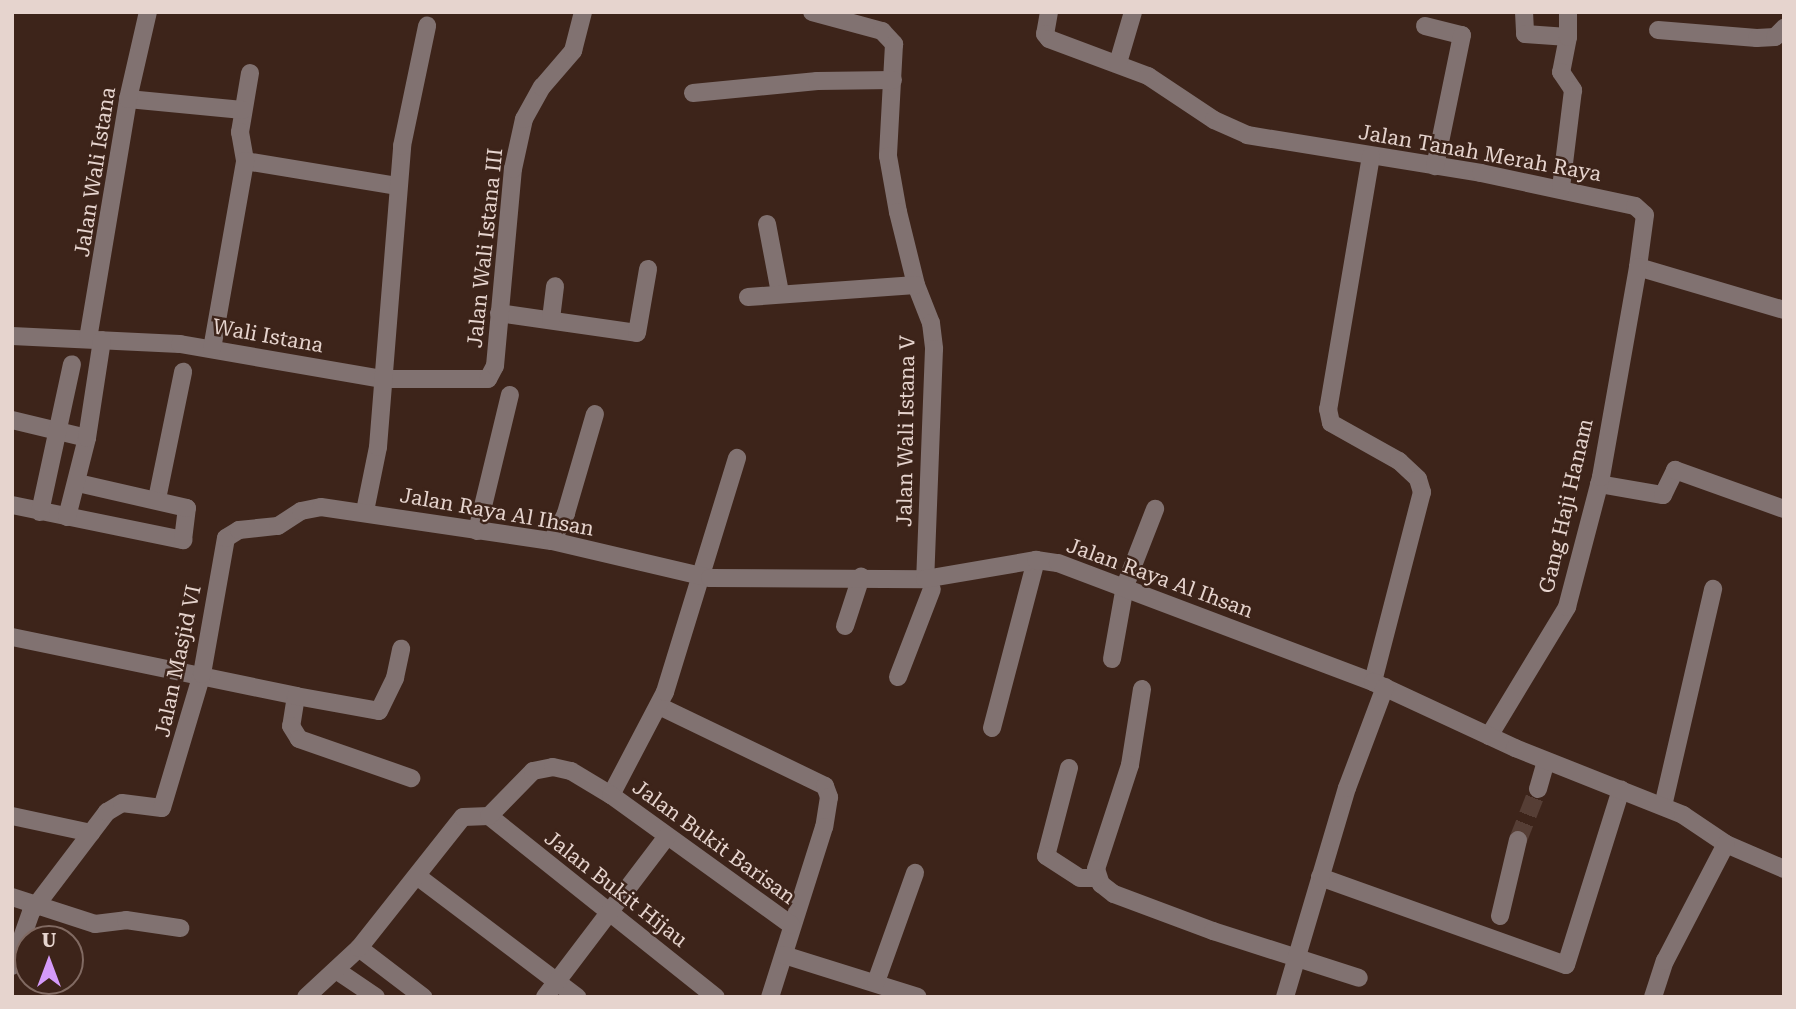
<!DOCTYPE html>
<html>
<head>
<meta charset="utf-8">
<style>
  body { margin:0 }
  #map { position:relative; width:1796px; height:1009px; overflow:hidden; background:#3d241a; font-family:"Roboto Serif",serif }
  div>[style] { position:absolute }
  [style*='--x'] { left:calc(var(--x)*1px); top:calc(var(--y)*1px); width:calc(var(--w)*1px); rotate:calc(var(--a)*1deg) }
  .minor-tunnel>* { height:18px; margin-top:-9px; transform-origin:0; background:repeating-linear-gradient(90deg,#563e35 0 18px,transparent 0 27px) }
  .minor>* { height:18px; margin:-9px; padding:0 9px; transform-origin:9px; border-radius:9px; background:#817271 }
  span { translate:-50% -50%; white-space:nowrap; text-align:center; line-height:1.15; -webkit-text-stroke:5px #3d241a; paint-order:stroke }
  .street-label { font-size:21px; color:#e6d4ce }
  .frame { position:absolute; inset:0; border:14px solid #e6d4ce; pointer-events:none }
  .north { position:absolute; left:14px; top:925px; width:70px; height:70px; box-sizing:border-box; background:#3d241a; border:2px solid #816a62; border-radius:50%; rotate:0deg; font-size:19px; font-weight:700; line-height:28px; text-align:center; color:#e6d4ce }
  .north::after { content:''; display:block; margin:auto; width:24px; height:32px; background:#d59bfa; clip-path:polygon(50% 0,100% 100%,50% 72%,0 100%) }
</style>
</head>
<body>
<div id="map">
  <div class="minor-tunnel">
    <i style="--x:1518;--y:840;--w:55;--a:-68.6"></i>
  </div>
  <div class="minor">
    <i style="--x:812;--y:12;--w:73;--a:15.2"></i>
    <i style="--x:882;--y:31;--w:18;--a:47"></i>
    <i style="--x:894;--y:44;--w:112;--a:93.1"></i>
    <i style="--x:888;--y:156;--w:57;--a:79.9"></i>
    <i style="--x:898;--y:212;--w:75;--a:76.1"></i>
    <i style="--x:916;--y:285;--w:41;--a:68.5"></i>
    <i style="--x:931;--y:323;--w:26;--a:83"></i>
    <i style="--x:934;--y:349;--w:230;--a:92.2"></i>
    <i style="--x:1049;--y:12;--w:22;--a:100"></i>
    <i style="--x:1045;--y:34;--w:6;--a:51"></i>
    <i style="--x:1049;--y:39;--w:106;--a:20.5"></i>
    <i style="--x:1148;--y:76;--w:79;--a:33.7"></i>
    <i style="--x:1214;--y:120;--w:36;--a:24"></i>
    <i style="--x:1247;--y:135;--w:237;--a:9.2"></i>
    <i style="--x:1481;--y:173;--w:157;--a:12.1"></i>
    <i style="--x:1635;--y:206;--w:13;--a:42"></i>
    <i style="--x:1645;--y:215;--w:52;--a:97.7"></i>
    <i style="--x:1638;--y:267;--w:152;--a:16.4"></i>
    <i style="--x:1524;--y:12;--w:22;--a:87"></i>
    <i style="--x:1525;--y:34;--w:43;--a:4"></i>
    <i style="--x:1568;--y:37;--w:36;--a:101"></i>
    <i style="--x:1561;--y:72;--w:22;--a:56"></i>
    <i style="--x:1573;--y:90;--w:99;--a:97"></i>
    <i style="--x:1568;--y:12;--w:25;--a:90"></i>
    <i style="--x:1425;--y:26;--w:38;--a:14"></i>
    <i style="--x:1462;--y:35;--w:134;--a:101.6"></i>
    <i style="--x:1658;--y:30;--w:99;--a:4.6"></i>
    <i style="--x:1757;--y:38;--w:18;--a:-3"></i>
    <i style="--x:1775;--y:37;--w:13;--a:-45"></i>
    <i style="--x:1118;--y:63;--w:53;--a:-73.6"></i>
    <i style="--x:250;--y:73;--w:60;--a:99.6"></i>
    <i style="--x:240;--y:132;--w:29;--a:80"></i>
    <i style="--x:245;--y:161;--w:155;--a:9.3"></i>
    <i style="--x:693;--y:93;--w:125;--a:-5.5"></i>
    <i style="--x:817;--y:81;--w:76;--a:-0.8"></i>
    <i style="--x:128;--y:99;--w:115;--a:5.5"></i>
    <i style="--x:1371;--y:156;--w:257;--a:99.6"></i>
    <i style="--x:1328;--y:409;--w:14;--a:78"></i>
    <i style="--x:1331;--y:423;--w:78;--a:29.2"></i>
    <i style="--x:1399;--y:461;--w:26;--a:43"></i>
    <i style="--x:1418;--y:479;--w:14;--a:73"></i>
    <i style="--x:1422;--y:492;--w:196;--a:104.5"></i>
    <i style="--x:767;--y:224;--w:70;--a:79.3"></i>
    <i style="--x:748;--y:297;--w:168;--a:-4.1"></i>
    <i style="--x:499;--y:313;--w:139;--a:8.2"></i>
    <i style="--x:637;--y:333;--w:65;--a:-80.2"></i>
    <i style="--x:551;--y:319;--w:33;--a:-83"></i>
    <i style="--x:12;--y:336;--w:168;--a:2.7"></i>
    <i style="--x:180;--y:344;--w:206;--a:9.8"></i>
    <i style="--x:383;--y:379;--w:105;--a:0"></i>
    <i style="--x:488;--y:379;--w:15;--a:-62"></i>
    <i style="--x:495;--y:366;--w:198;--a:-84.8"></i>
    <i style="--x:513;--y:169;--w:51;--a:-77.6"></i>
    <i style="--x:524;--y:119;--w:37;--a:-61"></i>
    <i style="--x:542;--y:87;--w:48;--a:-49.3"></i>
    <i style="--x:573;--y:51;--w:40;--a:-75.6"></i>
    <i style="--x:88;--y:339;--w:243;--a:-80.5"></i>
    <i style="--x:128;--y:99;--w:89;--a:-77.1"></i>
    <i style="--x:212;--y:349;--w:191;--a:-80"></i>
    <i style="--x:12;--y:420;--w:77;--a:13.5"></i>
    <i style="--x:1599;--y:484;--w:65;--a:9.8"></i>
    <i style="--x:1663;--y:495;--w:28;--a:-64"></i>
    <i style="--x:1675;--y:470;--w:116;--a:19.7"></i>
    <i style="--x:157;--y:499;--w:130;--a:-78.4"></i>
    <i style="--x:12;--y:505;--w:175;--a:11.6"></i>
    <i style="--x:183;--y:540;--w:32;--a:-83"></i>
    <i style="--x:187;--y:508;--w:112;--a:-167.1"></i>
    <i style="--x:365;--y:511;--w:65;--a:-78.5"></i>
    <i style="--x:378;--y:447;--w:302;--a:-85.4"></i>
    <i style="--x:402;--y:146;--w:123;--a:-78.2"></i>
    <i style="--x:40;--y:512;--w:151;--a:-77.8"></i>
    <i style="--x:67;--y:517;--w:81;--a:-75.8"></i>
    <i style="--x:87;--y:438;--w:99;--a:-81.3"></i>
    <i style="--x:477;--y:531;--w:140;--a:-76.4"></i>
    <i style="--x:552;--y:541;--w:31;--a:-63"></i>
    <i style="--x:566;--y:513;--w:103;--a:-73.7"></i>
    <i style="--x:845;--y:626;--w:52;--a:-71.9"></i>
    <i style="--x:12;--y:637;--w:290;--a:11.7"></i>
    <i style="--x:296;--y:696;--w:30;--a:99"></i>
    <i style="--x:291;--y:726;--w:15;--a:58"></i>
    <i style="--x:299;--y:739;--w:119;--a:19.2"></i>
    <i style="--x:1112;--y:659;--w:74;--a:-79.9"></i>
    <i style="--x:1125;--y:586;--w:83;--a:-68.7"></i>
    <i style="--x:898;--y:677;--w:94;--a:-68.9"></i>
    <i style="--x:1142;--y:689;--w:77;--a:99"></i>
    <i style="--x:1130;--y:765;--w:109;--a:108.1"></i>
    <i style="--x:1096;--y:869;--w:16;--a:72"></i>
    <i style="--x:1101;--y:884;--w:16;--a:38"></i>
    <i style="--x:1114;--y:894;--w:106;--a:20.5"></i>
    <i style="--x:1213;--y:931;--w:153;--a:17.8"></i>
    <i style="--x:296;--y:696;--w:84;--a:10.2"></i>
    <i style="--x:379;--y:711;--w:37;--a:-64"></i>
    <i style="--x:395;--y:678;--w:30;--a:-78"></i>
    <i style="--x:659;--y:706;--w:184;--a:25.7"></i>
    <i style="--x:825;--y:786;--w:12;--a:70"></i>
    <i style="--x:829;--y:797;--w:30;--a:99"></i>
    <i style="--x:824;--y:827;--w:178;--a:107.6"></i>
    <i style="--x:992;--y:728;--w:174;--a:-75.3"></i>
    <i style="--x:1489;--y:736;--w:151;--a:-58.8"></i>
    <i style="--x:1567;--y:607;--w:134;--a:-75.3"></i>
    <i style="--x:1601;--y:477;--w:213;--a:-80"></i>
    <i style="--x:1069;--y:768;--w:91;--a:104.6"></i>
    <i style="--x:1046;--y:856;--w:40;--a:32.9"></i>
    <i style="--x:1080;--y:878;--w:16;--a:0"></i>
    <i style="--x:1538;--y:789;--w:29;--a:-74"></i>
    <i style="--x:611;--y:795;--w:116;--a:-62.3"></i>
    <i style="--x:665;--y:692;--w:245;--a:-72.9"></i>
    <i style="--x:1663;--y:806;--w:223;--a:-77"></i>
    <i style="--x:12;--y:816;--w:81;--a:12.1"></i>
    <i style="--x:489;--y:816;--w:290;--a:38.6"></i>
    <i style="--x:417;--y:876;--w:201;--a:37.1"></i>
    <i style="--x:1320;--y:877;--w:261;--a:19.7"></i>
    <i style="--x:1566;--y:965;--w:184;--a:-72.6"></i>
    <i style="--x:12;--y:897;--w:87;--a:18"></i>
    <i style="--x:95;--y:924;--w:31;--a:-7"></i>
    <i style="--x:126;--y:920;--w:55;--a:8.4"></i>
    <i style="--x:1500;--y:916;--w:78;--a:-76.7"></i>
    <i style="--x:359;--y:948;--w:81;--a:37.4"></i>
    <i style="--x:784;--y:955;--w:140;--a:17.4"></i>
    <i style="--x:12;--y:966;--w:57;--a:-70.6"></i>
    <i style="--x:31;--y:912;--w:126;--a:-52.8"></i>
    <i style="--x:107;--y:812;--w:17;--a:-31"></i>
    <i style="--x:122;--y:803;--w:40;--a:7.1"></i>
    <i style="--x:162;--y:808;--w:140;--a:-73.4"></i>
    <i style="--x:202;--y:674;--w:138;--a:-80"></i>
    <i style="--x:226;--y:538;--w:15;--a:-32"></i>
    <i style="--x:239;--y:530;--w:39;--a:-6"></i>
    <i style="--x:278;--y:526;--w:27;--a:-33"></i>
    <i style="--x:301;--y:511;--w:20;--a:-11"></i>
    <i style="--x:321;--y:507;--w:233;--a:8.4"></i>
    <i style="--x:552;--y:541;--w:162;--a:13.2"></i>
    <i style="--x:710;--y:578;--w:215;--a:0.3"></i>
    <i style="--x:925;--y:579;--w:113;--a:-9.7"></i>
    <i style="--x:1036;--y:560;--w:22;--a:8"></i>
    <i style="--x:1058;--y:563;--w:337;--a:20.7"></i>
    <i style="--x:1373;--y:682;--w:157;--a:24.9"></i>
    <i style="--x:1515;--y:748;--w:181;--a:21.7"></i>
    <i style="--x:1683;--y:815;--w:52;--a:34"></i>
    <i style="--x:1726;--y:844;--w:63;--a:23.3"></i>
    <i style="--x:336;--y:970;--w:48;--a:34"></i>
    <i style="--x:876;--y:982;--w:116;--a:-70.3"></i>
    <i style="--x:306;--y:997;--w:72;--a:-42.8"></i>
    <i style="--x:359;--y:948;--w:167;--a:-51.6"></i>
    <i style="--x:463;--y:817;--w:26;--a:-2"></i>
    <i style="--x:489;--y:816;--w:63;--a:-45.6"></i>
    <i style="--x:533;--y:771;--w:20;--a:-11"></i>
    <i style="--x:553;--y:767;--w:18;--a:13"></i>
    <i style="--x:571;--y:771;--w:47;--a:31"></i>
    <i style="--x:611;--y:795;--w:222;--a:35.8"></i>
    <i style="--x:545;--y:997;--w:202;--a:-52.8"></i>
    <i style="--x:1285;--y:997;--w:218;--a:-73.5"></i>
    <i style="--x:1347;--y:788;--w:108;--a:-69.4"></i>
    <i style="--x:1653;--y:997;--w:38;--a:-72"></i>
    <i style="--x:1665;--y:961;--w:132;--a:-62.5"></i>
  </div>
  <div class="street-label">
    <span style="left:1480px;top:153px;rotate:10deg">Jalan Tanah Merah Raya</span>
    <span style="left:95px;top:172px;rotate:-81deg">Jalan Wali Istana</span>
    <span style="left:485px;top:248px;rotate:-84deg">Jalan Wali Istana III</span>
    <span style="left:268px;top:336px;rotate:10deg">Wali Istana</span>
    <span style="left:906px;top:431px;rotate:-89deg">Jalan Wali Istana V</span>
    <span style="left:1566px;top:506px;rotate:-77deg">Gang Haji Hanam</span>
    <span style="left:497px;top:512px;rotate:10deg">Jalan Raya Al Ihsan</span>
    <span style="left:1160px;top:578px;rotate:20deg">Jalan Raya Al Ihsan</span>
    <span style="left:178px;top:661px;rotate:-78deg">Jalan Masjid VI</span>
    <span style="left:714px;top:842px;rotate:36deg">Jalan Bukit Barisan</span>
    <span style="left:616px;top:889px;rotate:38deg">Jalan Bukit Hijau</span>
  </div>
  <div class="frame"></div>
  <div class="north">U</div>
</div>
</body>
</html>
